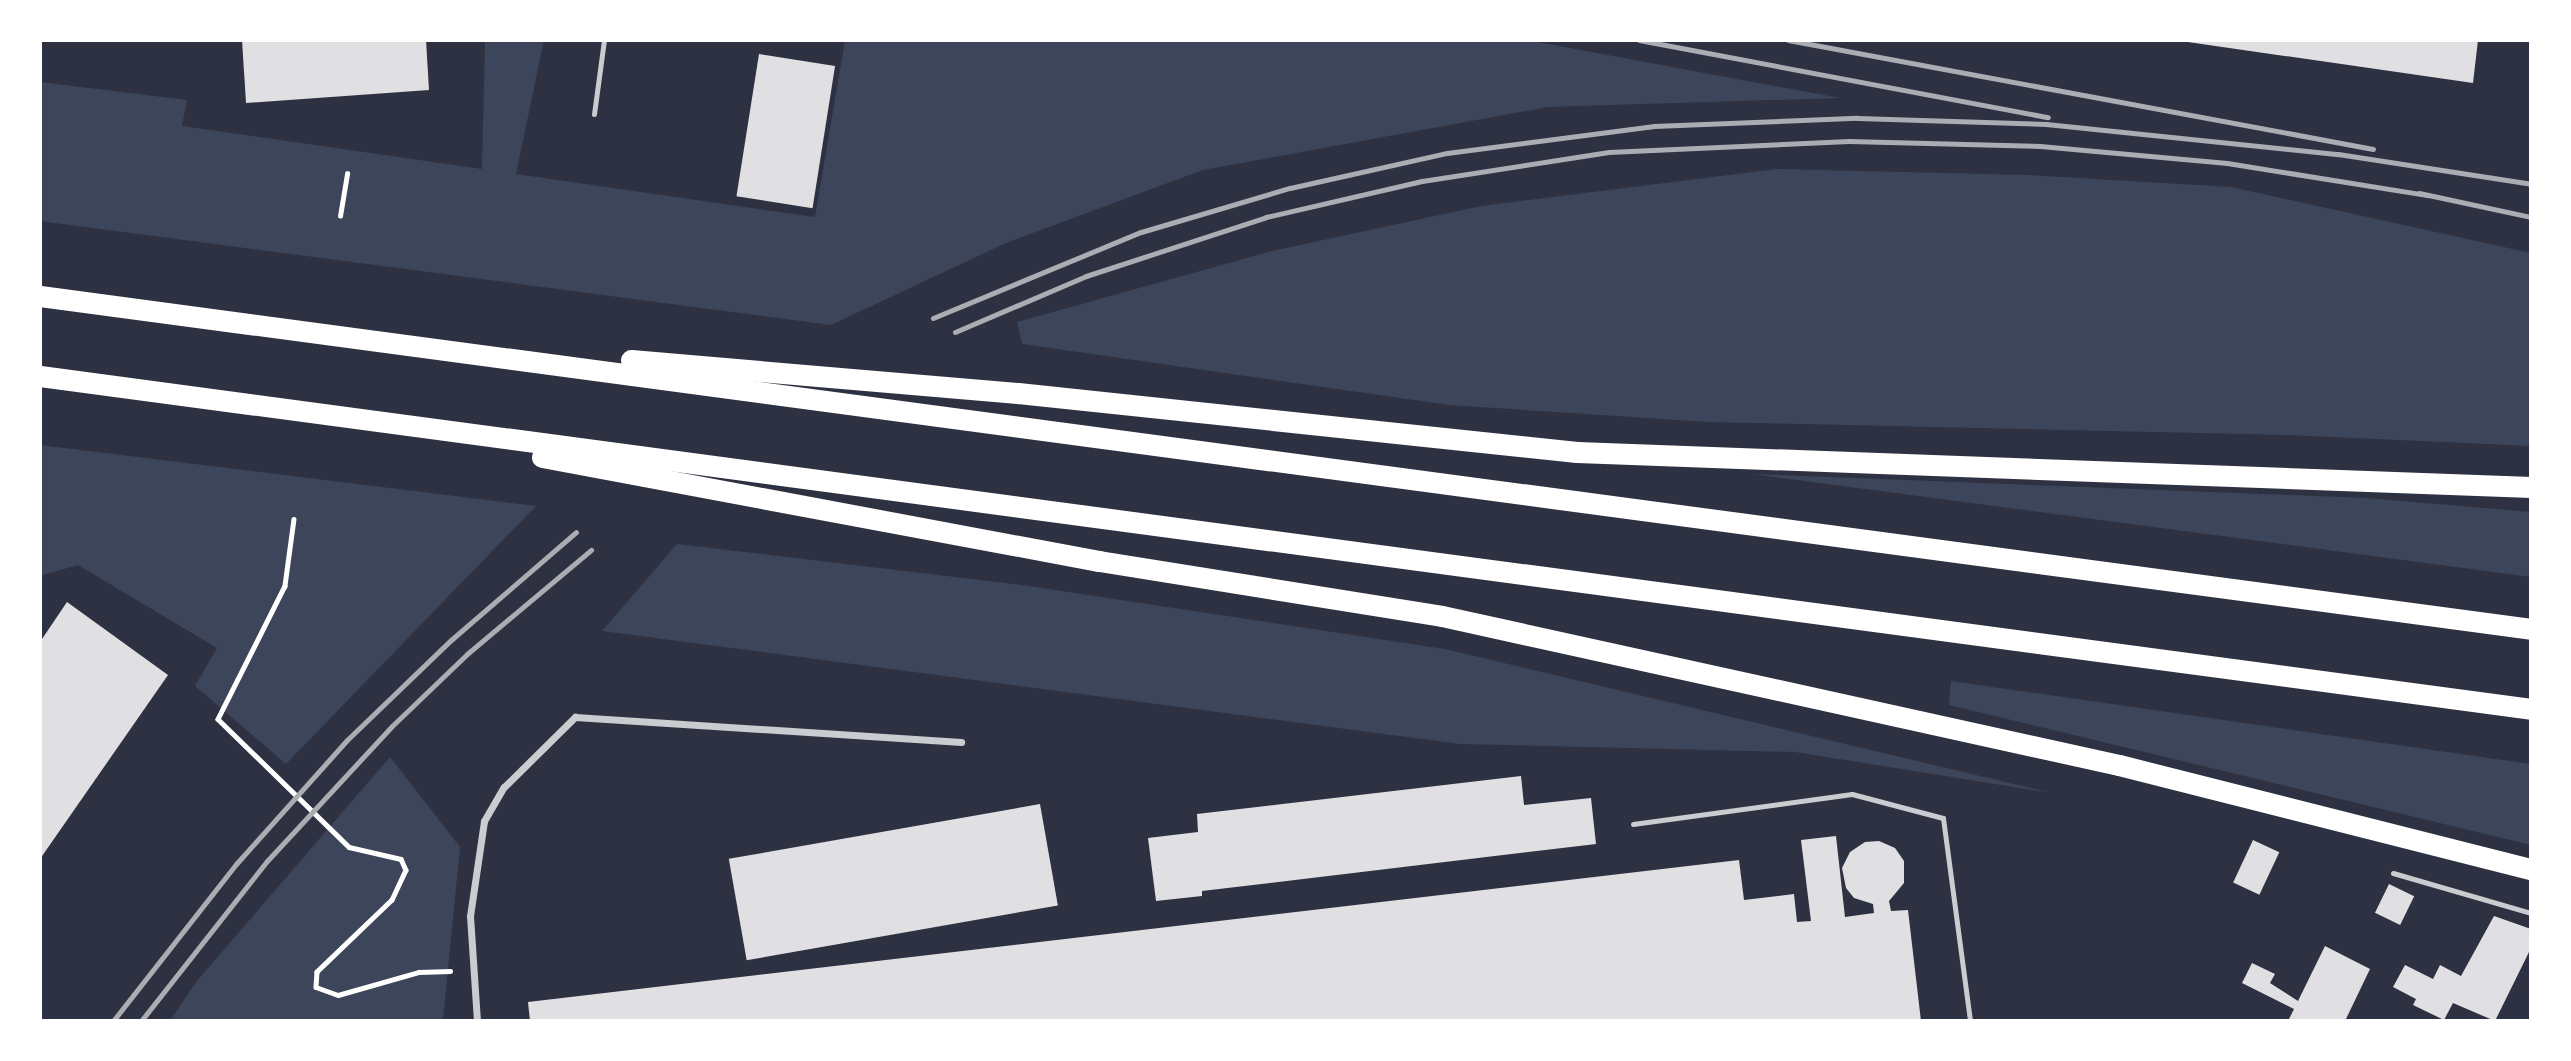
<!DOCTYPE html>
<html>
<head>
<meta charset="utf-8">
<style>
  body { margin:0 }
  #map { position:relative; width:2571px; height:1061px; overflow:hidden; background:#2d3142; font-family:Inter,sans-serif }
  div>[style] { position:absolute }
  [style*='--x'] { left:calc(var(--x)*1px); top:calc(var(--y)*1px); width:calc(var(--w)*1px); rotate:calc(var(--a)*1deg) }
  .green>* { inset:0; background:#3c4559 }
  .building>* { inset:0; background:#e0e0e3; transform-origin:0 0 }
  .path>* { height:4.5px; margin:-2.25px; padding:0 2.25px; transform-origin:2.25px; border-radius:2.25px; background:#fff }
  .service>* { height:5px; margin:-2.5px; padding:0 2.5px; transform-origin:2.5px; border-radius:2.5px; background:#caccd0 }
  .minor>* { height:7px; margin:-3.5px; padding:0 3.5px; transform-origin:3.5px; border-radius:3.5px; background:#caccd0 }
  .motorway>* { height:21px; margin:-10.5px; padding:0 10.5px; transform-origin:10.5px; border-radius:10.5px; background:#fff }
  .rail>* { height:5px; margin:-2.5px; padding:0 2.5px; transform-origin:2.5px; border-radius:2.5px; background:#abadb3 }
  span { translate:-50% -50%; white-space:nowrap; text-align:center; line-height:1.15; -webkit-text-stroke:6px #fff; paint-order:stroke }
  .frame { position:absolute; inset:0; border:42px solid #fff; pointer-events:none }
</style>
</head>
<body>
<div id="map">
  <div class="green">
    <i style="clip-path:polygon(485px 40px,544px 40px,516px 174px,815px 217px,845px 40px,1527px 40px,1840px 98px,1548px 107px,1203px 170px,1006px 243px,831px 325px,40px 221px,40px 82px,187px 100px,182px 126px,482px 169px)"></i>
    <i style="clip-path:polygon(1776px 169px,2028px 175px,2231px 187px,2531px 253px,2531px 446px,2285px 435px,1708px 422px,1449px 405px,1022px 344px,1017px 322px,1272px 251px,1481px 206px)"></i>
    <i style="clip-path:polygon(40px 445px,536px 506px,286px 764px,195px 686px,217px 648px,78px 565px,40px 576px)"></i>
    <i style="clip-path:polygon(1752px 474px,2368px 498px,2531px 512px,2531px 577px)"></i>
    <i style="clip-path:polygon(677px 544px,1022px 585px,1445px 649px,2052px 793px,1795px 752px,1460px 744px,602px 631px)"></i>
    <i style="clip-path:polygon(1951px 681px,2531px 764px,2531px 845px,1949px 705px)"></i>
    <i style="clip-path:polygon(390px 757px,460px 847px,443px 1021px,170px 1021px,196px 982px)"></i>
  </div>
  <div class="building">
    <i style="clip-path:polygon(242px 40px,426px 40px,429px 90px,246px 103px)"></i>
    <i style="clip-path:polygon(2174px 40px,2478px 40px,2473px 83px)"></i>
    <i style="left:759px;top:54px;width:77px;height:144px;rotate:9deg"></i>
    <i style="clip-path:polygon(67px 602px,168px 675px,40px 859px,40px 642px)"></i>
    <i style="clip-path:polygon(1521px 776px,1524px 805px,1591px 798px,1596px 844px,1202px 891px,1202px 896px,1156px 901px,1148px 838px,1198px 832px,1197px 814px)"></i>
    <i style="left:1040px;top:804px;width:103px;height:316px;rotate:80deg"></i>
    <i style="clip-path:polygon(1836px 836px,1845px 917px,1874px 913px,1873px 904px,1854px 898px,1846px 888px,1842px 868px,1850px 852px,1865px 842px,1879px 841px,1895px 848px,1904px 861px,1904px 883px,1889px 901px,1891px 911px,1908px 910px,1921px 1021px,530px 1021px,528px 1002px,1739px 860px,1744px 900px,1794px 894px,1797px 922px,1811px 921px,1801px 840px)"></i>
    <i style="left:2253px;top:840px;width:29px;height:47px;rotate:25deg"></i>
    <i style="left:2389px;top:884px;width:28px;height:32px;rotate:26deg"></i>
    <i style="clip-path:polygon(2494px 916px,2531px 929px,2531px 948px,2495px 1021px,2453px 1003px,2444px 1020px,2413px 1005px,2416px 999px,2393px 987px,2405px 965px,2433px 979px,2440px 965px,2461px 976px)"></i>
    <i style="clip-path:polygon(2325px 946px,2370px 969px,2345px 1021px,2288px 1021px,2294px 1009px,2242px 983px,2252px 963px,2275px 974px,2270px 983px,2298px 1001px)"></i>
  </div>
  <div class="path">
    <i style="--x:340;--y:216;--w:43;--a:-80.5"></i>
    <i style="--x:294;--y:519;--w:68;--a:97.7"></i>
    <i style="--x:285;--y:586;--w:149;--a:116.7"></i>
    <i style="--x:218;--y:719;--w:183;--a:44.3"></i>
    <i style="--x:349;--y:847;--w:53;--a:13"></i>
    <i style="--x:401;--y:859;--w:12;--a:66"></i>
    <i style="--x:406;--y:870;--w:33;--a:115"></i>
    <i style="--x:392;--y:900;--w:104;--a:136.2"></i>
    <i style="--x:317;--y:972;--w:15;--a:94"></i>
    <i style="--x:316;--y:987;--w:23;--a:20"></i>
    <i style="--x:338;--y:995;--w:84;--a:-15.9"></i>
    <i style="--x:419;--y:972;--w:31;--a:-2"></i>
  </div>
  <div class="service">
    <i style="--x:594;--y:114;--w:75;--a:-82.3"></i>
    <i style="--x:1633;--y:824;--w:221;--a:-7.8"></i>
    <i style="--x:1852;--y:794;--w:94;--a:14.8"></i>
    <i style="--x:1943;--y:818;--w:205;--a:82.4"></i>
    <i style="--x:2393;--y:873;--w:144;--a:16.2"></i>
  </div>
  <div class="minor">
    <i style="--x:477;--y:1021;--w:105;--a:-93.8"></i>
    <i style="--x:470;--y:916;--w:96;--a:-81.6"></i>
    <i style="--x:484;--y:821;--w:39;--a:-60"></i>
    <i style="--x:504;--y:787;--w:100;--a:-44.6"></i>
    <i style="--x:575;--y:717;--w:387;--a:3.7"></i>
  </div>
  <div class="motorway">
    <i style="--x:40;--y:296;--w:2513;--a:7.61"></i>
    <i style="--x:631;--y:360;--w:388;--a:4.9"></i>
    <i style="--x:1018;--y:393;--w:562;--a:6.03"></i>
    <i style="--x:1577;--y:452;--w:955;--a:2.1"></i>
    <i style="--x:40;--y:376;--w:2513;--a:7.61"></i>
    <i style="--x:542;--y:457;--w:567;--a:10.58"></i>
    <i style="--x:1099;--y:561;--w:347;--a:9.1"></i>
    <i style="--x:1442;--y:616;--w:693;--a:12.41"></i>
    <i style="--x:2119;--y:765;--w:425;--a:14.2"></i>
  </div>
  <div class="rail">
    <i style="--x:1639;--y:40;--w:416;--a:10.7"></i>
    <i style="--x:1788;--y:40;--w:595;--a:10.55"></i>
    <i style="--x:2419;--y:193;--w:115;--a:12.1"></i>
    <i style="--x:933;--y:318;--w:225;--a:-22.5"></i>
    <i style="--x:1141;--y:232;--w:155;--a:-16.5"></i>
    <i style="--x:1290;--y:188;--w:161;--a:-12.6"></i>
    <i style="--x:1447;--y:153;--w:209;--a:-7.4"></i>
    <i style="--x:1654;--y:126;--w:203;--a:-2.3"></i>
    <i style="--x:1857;--y:118;--w:189;--a:1.8"></i>
    <i style="--x:2046;--y:124;--w:294;--a:5.9"></i>
    <i style="--x:2338;--y:154;--w:195;--a:8.8"></i>
    <i style="--x:955;--y:332;--w:142;--a:-23.1"></i>
    <i style="--x:1086;--y:276;--w:189;--a:-18.1"></i>
    <i style="--x:1266;--y:217;--w:160;--a:-13"></i>
    <i style="--x:1422;--y:181;--w:189;--a:-8.8"></i>
    <i style="--x:1609;--y:152;--w:240;--a:-2.6"></i>
    <i style="--x:1849;--y:141;--w:191;--a:1.5"></i>
    <i style="--x:2040;--y:146;--w:188;--a:5.2"></i>
    <i style="--x:2227;--y:163;--w:203;--a:9.1"></i>
    <i style="--x:113;--y:1021;--w:201;--a:-51.9"></i>
    <i style="--x:237;--y:863;--w:165;--a:-48.2"></i>
    <i style="--x:347;--y:740;--w:144;--a:-43.9"></i>
    <i style="--x:451;--y:640;--w:165;--a:-40.8"></i>
    <i style="--x:141;--y:1021;--w:204;--a:-51.8"></i>
    <i style="--x:267;--y:861;--w:184;--a:-47.2"></i>
    <i style="--x:392;--y:726;--w:104;--a:-43.8"></i>
    <i style="--x:467;--y:654;--w:162;--a:-40"></i>
  </div>
  <div class="frame"></div>
</div>
</body>
</html>
